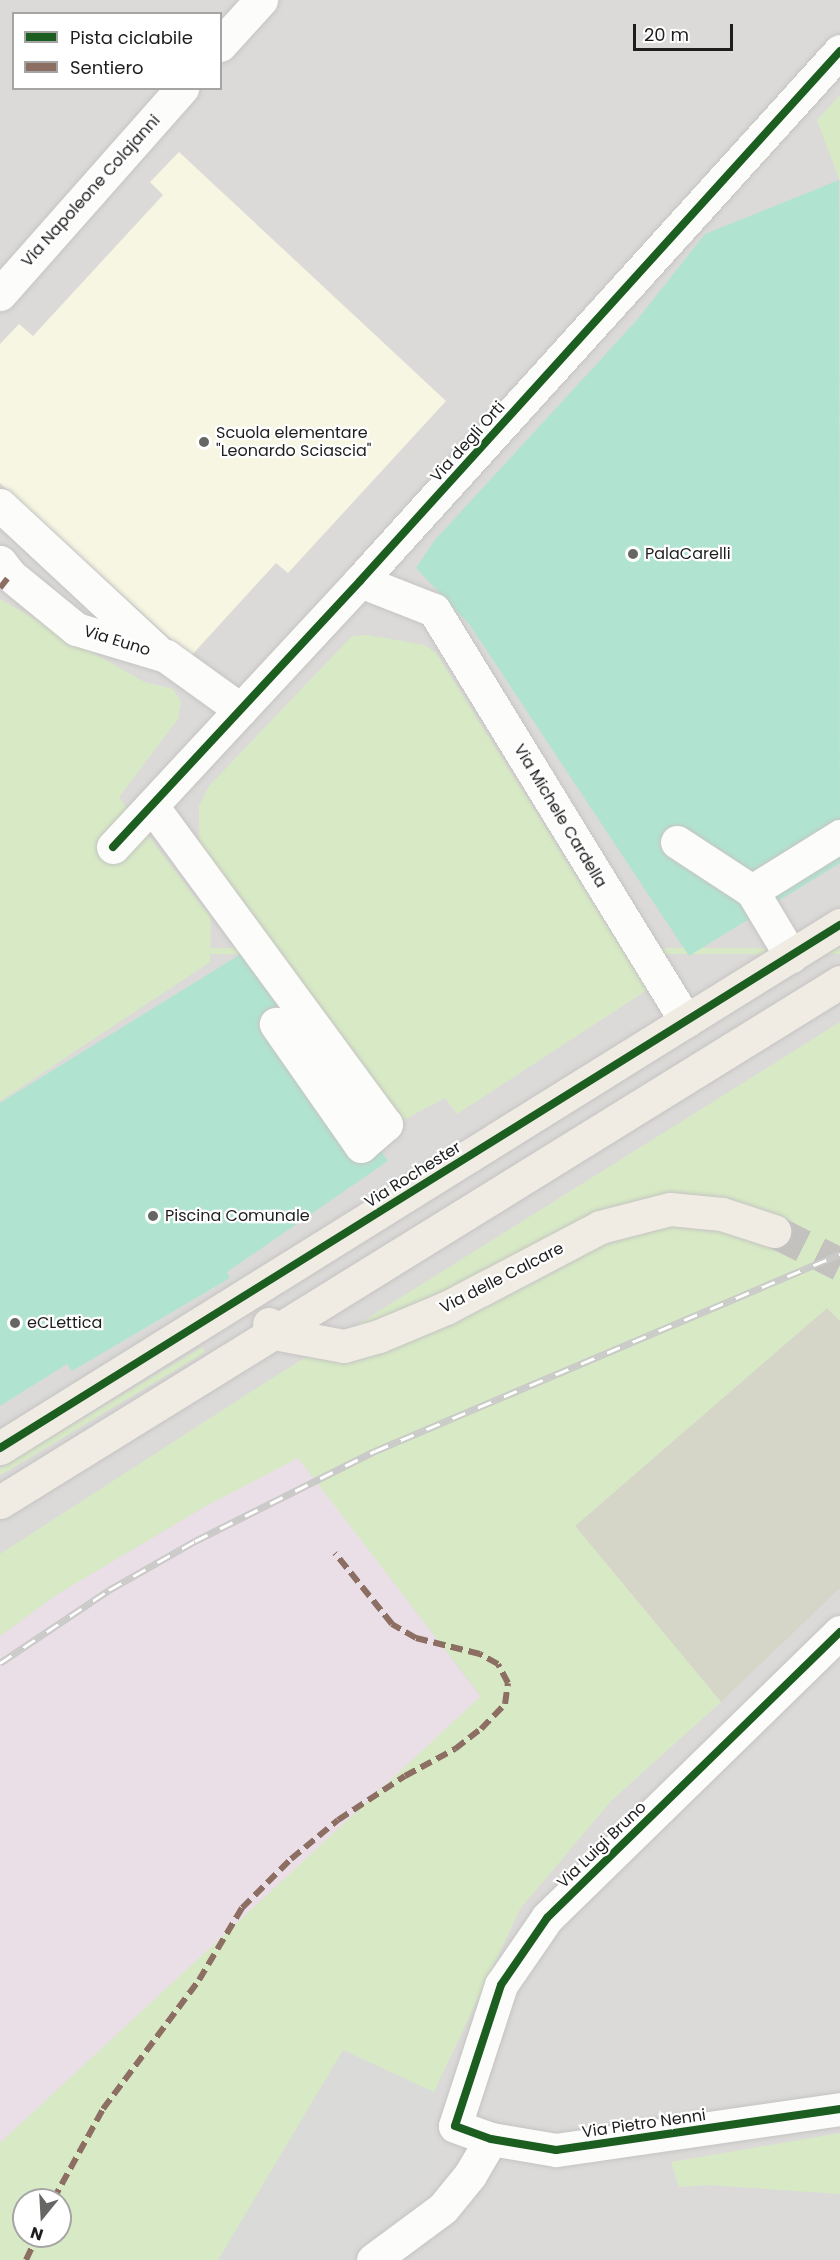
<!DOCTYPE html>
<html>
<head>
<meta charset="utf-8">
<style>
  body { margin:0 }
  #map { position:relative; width:840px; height:2260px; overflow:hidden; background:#ecebe7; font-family:Poppins,sans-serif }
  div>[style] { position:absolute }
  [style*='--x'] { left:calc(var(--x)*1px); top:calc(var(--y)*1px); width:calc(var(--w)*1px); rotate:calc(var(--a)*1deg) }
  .residential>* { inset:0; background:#dbdad8 }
  .industrial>* { inset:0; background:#eadfe6 }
  .education>* { inset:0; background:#f6f6e2 }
  .religious>* { inset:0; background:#dadad8 }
  .construction>* { inset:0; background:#d6d6c8 }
  .grass>* { inset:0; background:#d8eac5; transform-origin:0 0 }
  .pitch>* { inset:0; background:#b1e4d0 }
  .major-tunnel>* { height:33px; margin-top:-16.5px; transform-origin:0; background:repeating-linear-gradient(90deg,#c3c2bf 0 33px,transparent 0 49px) }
  .roads { filter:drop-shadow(0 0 2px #c5c4c3) drop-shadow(0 0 2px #c5c4c3) }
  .minor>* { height:33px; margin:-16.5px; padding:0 16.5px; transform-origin:16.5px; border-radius:16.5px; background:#fcfcfb }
  .major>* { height:33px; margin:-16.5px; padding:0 16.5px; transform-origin:16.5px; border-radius:16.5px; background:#f0ece4 }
  .rail>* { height:7px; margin-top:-3.5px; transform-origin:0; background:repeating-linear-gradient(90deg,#fff 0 14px,#cacac9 0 28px); box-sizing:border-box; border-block:2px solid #cacac9 }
  .quiet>* { height:6px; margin-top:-3px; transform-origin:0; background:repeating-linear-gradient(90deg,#8d6e63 0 12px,transparent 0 18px) }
  .cycleway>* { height:8px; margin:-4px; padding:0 4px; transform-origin:4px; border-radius:4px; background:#1b5e20 }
  .dots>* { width:16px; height:16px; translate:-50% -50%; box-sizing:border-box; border:3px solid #fff; border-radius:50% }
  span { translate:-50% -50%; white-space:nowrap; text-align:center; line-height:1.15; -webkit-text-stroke:4.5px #fff; paint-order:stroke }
  .street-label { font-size:16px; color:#1e1e1e }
  .poi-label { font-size:16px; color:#1e1e1e }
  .left { translate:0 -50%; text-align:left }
  .legend { position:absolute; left:12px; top:12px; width:210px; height:78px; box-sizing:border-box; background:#fff; border:2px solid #a5a5a5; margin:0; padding:8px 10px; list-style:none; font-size:18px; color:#1e1e1e }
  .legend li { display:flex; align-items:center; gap:12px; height:30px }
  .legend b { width:30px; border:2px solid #a5a5a5 }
  .north { position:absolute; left:12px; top:2188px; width:60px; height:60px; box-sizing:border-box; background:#fff; border:2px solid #a5a5a5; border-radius:50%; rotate:198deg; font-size:16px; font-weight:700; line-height:24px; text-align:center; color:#1e1e1e }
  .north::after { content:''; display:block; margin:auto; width:21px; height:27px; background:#666664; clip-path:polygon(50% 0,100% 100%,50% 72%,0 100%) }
  .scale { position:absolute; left:633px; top:24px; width:100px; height:27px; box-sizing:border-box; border:3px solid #1e1e1e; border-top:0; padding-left:8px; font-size:18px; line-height:21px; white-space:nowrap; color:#1e1e1e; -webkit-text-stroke:4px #fff; paint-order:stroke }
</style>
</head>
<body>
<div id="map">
  <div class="residential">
    <i style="clip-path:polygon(evenodd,0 0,840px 0,840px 2260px,0 2260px,0 0,14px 14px,220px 14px,220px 88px,14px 88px,14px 14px,0 0,24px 2200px,60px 2200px,60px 2236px,24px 2236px,24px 2200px)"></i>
  </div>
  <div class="industrial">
    <i style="clip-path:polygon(298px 1457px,481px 1697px,0 2143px,0 1636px,56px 1595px,204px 1507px)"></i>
  </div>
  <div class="education">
    <i style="clip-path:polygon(179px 152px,446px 401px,288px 573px,276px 563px,190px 657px,0 483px,0 344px,19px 324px,33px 336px,163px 195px,150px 182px)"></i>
  </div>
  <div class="religious">
    <i style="clip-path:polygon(343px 2050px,434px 2092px,429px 2165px,403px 2216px,341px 2260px,218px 2260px)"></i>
  </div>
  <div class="construction">
    <i style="clip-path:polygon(827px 1308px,840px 1321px,840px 1588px,721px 1702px,575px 1526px)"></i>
  </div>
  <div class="grass">
    <i style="clip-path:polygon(840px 95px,840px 181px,817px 120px)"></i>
    <i style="clip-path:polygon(0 599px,144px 682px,173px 689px,181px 702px,178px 719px,119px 797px,211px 918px,210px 962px,0 1101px)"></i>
    <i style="clip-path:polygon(367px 635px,425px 645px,437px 654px,647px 990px,457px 1114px,445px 1098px,396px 1124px,211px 865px,199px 841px,199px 806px,209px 786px,352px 636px)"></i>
    <i style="left:840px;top:948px;width:6px;height:679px;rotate:90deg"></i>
    <i style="clip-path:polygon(evenodd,840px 1022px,840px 1321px,827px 1308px,575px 1526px,721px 1702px,612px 1800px,520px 1909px,434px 2092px,343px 2050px,218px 2260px,0 2260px,0 2143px,481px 1696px,298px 1458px,204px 1507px,56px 1595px,0 1636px,0 1554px,263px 1384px,840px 1022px,24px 2200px,60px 2200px,60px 2236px,24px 2236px,24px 2200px)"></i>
    <i style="left:202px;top:1347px;width:6px;height:238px;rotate:59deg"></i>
    <i style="clip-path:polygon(840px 2133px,840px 2194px,708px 2185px,679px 2187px,671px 2162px)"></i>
  </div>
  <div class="pitch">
    <i style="clip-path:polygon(839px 180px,840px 863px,689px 956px,469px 624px,416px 568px,434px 541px,636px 321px,705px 234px)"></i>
    <i style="clip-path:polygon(244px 952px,388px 1161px,227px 1272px,230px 1278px,72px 1371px,67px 1364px,0 1406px,0 1103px)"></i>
  </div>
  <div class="major-tunnel">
    <i style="--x:774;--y:1231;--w:74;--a:26.6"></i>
  </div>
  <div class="roads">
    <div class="minor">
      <i style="--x:220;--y:45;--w:61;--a:-47.7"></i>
      <i style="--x:0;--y:294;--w:275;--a:-48.5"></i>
      <i style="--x:0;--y:505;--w:212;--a:42.9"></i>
      <i style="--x:0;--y:562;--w:16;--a:52"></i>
      <i style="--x:10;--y:575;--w:85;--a:39.3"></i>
      <i style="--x:76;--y:629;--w:94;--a:16.7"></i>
      <i style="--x:166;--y:656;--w:92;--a:35.8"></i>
      <i style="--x:360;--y:581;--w:79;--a:21.4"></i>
      <i style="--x:434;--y:610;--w:482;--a:58.5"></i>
      <i style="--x:152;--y:806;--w:395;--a:53.7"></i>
      <i style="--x:386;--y:1124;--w:33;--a:139"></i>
      <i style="--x:361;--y:1146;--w:149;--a:-124.9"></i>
      <i style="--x:677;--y:842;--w:90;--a:33.2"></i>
      <i style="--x:752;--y:891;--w:104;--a:-32"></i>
      <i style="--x:113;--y:847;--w:363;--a:-47.1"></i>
      <i style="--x:360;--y:581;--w:715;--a:-47.83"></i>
      <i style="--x:752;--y:891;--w:76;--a:59"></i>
      <i style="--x:840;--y:1632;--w:409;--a:135.7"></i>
      <i style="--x:547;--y:1918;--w:81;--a:124.5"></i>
      <i style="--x:501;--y:1985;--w:148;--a:108.1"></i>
      <i style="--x:455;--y:2126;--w:38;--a:20"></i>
      <i style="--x:491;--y:2139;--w:66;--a:9.6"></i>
      <i style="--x:556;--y:2150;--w:287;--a:-8.2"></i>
      <i style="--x:373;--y:2260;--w:87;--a:-36.6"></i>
      <i style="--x:443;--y:2208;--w:43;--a:-50.7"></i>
      <i style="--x:470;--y:2175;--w:42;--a:-59.7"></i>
    </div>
    <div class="major">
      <i style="--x:269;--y:1324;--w:10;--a:61"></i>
      <i style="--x:274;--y:1333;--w:71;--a:10.5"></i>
      <i style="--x:344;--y:1346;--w:36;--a:-16"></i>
      <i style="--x:379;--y:1336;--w:73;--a:-22.7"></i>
      <i style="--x:446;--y:1308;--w:174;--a:-27.7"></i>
      <i style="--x:600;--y:1227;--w:72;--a:-14.4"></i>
      <i style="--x:670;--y:1209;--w:52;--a:5.5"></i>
      <i style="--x:722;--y:1214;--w:55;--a:18.1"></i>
      <i style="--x:0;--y:1448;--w:990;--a:-31.91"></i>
      <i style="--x:0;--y:1502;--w:988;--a:-31.76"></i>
    </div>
  </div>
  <div class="rail">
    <i style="--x:0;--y:1663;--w:131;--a:-33.8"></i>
    <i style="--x:109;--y:1590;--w:99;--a:-29.7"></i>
    <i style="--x:195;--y:1541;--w:201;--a:-26.6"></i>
    <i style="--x:375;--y:1451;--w:505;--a:-22.96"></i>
  </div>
  <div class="quiet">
    <i style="--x:0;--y:588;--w:16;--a:-52"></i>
    <i style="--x:53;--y:2200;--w:104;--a:-61.2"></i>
    <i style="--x:103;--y:2109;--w:161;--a:-53.3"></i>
    <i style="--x:199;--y:1980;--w:84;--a:-59.2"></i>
    <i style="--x:242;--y:1908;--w:69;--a:-45"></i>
    <i style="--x:291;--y:1859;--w:61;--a:-39.7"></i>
    <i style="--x:338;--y:1820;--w:80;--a:-33.3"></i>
    <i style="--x:405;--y:1776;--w:57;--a:-28.4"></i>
    <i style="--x:455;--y:1749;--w:33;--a:-38"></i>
    <i style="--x:481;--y:1729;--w:35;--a:-46"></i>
    <i style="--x:505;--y:1704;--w:21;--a:-82"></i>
    <i style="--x:508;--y:1683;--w:21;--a:-118"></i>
    <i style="--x:498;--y:1664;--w:21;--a:-151"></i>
    <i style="--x:480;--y:1654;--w:66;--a:-166"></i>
    <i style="--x:416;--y:1638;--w:28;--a:-150"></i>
    <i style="--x:392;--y:1624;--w:91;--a:-128.8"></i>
    <i style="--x:26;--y:2260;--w:26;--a:-65"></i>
  </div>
  <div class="cycleway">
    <i style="--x:113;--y:847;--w:363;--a:-47.1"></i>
    <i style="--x:360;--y:581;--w:715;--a:-47.83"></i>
    <i style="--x:0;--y:1448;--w:990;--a:-31.91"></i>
    <i style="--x:840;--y:1632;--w:409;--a:135.7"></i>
    <i style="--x:547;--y:1918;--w:81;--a:124.5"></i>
    <i style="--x:501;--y:1985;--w:148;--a:108.1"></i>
    <i style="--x:455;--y:2126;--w:38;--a:20"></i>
    <i style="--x:491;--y:2139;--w:66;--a:9.6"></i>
    <i style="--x:556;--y:2150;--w:287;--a:-8.2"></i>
  </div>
  <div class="dots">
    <i style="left:204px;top:442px;background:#666664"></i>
    <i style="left:633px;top:554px;background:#666664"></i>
    <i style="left:153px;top:1216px;background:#666664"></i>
    <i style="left:15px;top:1323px;background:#666664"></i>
  </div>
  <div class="street-label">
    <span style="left:91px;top:191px;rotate:-48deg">Via Napoleone Colajanni</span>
    <span style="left:468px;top:442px;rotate:-48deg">Via degli Orti</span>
    <span style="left:117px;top:641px;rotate:17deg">Via Euno</span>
    <span style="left:560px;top:816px;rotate:59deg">Via Michele Cardella</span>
    <span style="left:413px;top:1175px;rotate:-32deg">Via Rochester</span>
    <span style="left:502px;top:1278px;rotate:-27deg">Via delle Calcare</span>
    <span style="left:602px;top:1845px;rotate:-44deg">Via Luigi Bruno</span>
    <span style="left:644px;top:2124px;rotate:-8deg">Via Pietro Nenni</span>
  </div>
  <div class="poi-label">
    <span class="left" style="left:216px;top:442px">Scuola elementare<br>"Leonardo Sciascia"</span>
    <span class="left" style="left:645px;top:554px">PalaCarelli</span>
    <span class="left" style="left:165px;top:1216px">Piscina Comunale</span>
    <span class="left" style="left:27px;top:1323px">eCLettica</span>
  </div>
  <ul class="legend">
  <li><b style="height:8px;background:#1b5e20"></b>Pista ciclabile</li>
  <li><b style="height:8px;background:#8d6e63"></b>Sentiero</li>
  </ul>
  <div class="north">N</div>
  <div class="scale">20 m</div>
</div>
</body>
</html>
